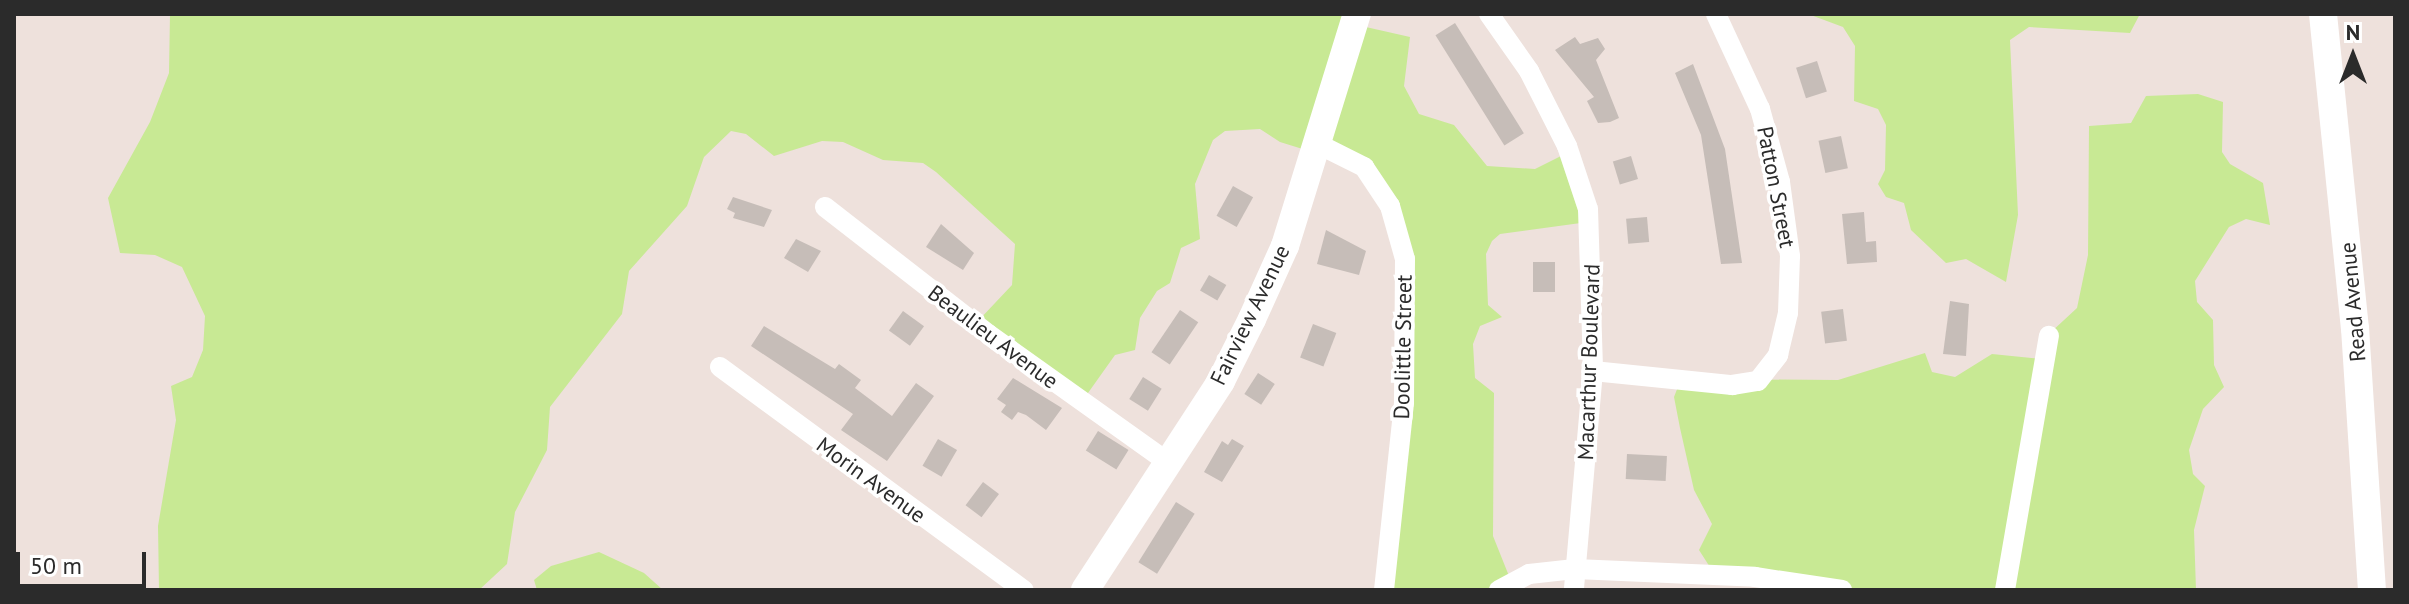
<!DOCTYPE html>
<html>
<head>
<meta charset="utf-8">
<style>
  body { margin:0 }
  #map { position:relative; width:2409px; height:604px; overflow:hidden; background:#eee1dc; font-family:"PT Sans",sans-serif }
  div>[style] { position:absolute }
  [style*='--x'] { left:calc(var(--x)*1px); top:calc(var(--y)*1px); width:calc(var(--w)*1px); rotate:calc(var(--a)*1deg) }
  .green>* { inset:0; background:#c8e994 }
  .building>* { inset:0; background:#c6bdb8; transform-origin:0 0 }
  .street>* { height:20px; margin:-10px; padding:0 10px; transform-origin:10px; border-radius:10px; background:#fff }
  .secondary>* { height:28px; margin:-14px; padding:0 14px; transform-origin:14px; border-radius:14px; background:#fff }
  span { translate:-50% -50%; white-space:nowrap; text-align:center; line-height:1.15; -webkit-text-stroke:7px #fff; paint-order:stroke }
  .street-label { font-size:22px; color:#2b2b2b }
  .frame { position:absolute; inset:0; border:16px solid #2b2b2b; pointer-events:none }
  .north { position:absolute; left:2313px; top:16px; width:80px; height:80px; -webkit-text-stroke:6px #fff; paint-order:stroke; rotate:0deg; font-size:22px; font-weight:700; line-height:32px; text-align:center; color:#2b2b2b }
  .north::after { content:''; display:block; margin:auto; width:28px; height:36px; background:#2b2b2b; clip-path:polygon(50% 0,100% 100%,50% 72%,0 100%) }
  .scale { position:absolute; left:16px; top:552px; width:130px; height:36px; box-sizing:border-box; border:4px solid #2b2b2b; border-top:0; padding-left:10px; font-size:24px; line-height:28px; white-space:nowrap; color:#2b2b2b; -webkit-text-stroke:6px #fff; paint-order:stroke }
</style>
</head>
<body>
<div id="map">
  <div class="green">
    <i style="clip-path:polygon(170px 14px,1356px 14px,1357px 25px,1410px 37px,1404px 86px,1419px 114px,1454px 125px,1487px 166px,1535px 169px,1569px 152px,1588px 222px,1500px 234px,1492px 241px,1486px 254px,1488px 305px,1502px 317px,1480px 326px,1473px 344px,1475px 378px,1494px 393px,1493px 536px,1511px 581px,1496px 590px,1385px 590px,1407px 272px,1367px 169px,1280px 142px,1260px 129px,1225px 131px,1213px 140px,1195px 184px,1200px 239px,1181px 248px,1170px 283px,1157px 291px,1140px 318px,1135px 350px,1115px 355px,1083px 400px,978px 321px,1012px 285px,1015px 244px,936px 172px,923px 163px,883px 160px,843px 142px,822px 141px,774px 156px,746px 134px,731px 131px,704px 157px,687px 206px,629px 271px,622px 314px,550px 407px,547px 450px,515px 512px,507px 564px,479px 590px,159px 590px,158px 526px,176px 420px,171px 386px,192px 377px,203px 350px,205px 316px,182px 267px,155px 255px,120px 253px,108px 198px,150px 122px,169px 73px)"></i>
    <i style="clip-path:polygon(1808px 14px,2140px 14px,2130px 33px,2029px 27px,2010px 40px,2018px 215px,2006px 282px,1966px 259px,1946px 263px,1911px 230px,1904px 203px,1886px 197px,1878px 184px,1885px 170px,1886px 125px,1878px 109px,1854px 101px,1855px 46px,1843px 27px)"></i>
    <i style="clip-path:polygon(2198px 94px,2223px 102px,2222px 152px,2230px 164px,2263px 183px,2270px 225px,2246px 219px,2229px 227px,2195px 281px,2197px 302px,2213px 320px,2214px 365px,2224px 387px,2203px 409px,2189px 450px,2193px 474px,2205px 486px,2194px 530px,2196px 590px,1856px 590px,1715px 575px,1699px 550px,1712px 524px,1694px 490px,1680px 428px,1674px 397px,1681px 379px,1838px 380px,1925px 353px,1932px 372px,1955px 377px,1992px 354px,2042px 359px,2050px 333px,2077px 308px,2088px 255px,2089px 126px,2131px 123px,2146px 96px)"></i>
    <i style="clip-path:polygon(599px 552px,644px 573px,663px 590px,537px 590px,534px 580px,551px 566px)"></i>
  </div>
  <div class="building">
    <i style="left:1455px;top:23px;width:130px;height:23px;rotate:58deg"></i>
    <i style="clip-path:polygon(1575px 37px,1580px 44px,1598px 38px,1605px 49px,1596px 60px,1619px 118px,1610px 122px,1598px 123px,1587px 101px,1594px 97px,1555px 50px)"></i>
    <i style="left:1817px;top:61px;width:32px;height:22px;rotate:72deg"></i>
    <i style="clip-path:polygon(1693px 64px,1725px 149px,1742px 263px,1721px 264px,1701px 135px,1675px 73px)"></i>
    <i style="left:1841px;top:136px;width:33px;height:23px;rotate:78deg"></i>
    <i style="left:1631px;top:156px;width:24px;height:19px;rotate:73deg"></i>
    <i style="left:1233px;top:186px;width:23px;height:34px;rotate:29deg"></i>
    <i style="clip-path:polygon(733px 197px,772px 210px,764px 227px,733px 218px,735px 213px,727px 209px)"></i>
    <i style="clip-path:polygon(1864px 212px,1866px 242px,1876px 241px,1877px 262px,1847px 264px,1842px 214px)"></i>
    <i style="left:1647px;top:217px;width:25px;height:21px;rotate:85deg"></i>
    <i style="clip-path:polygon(941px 224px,974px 253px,963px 270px,926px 247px)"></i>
    <i style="clip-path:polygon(1326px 230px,1366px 251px,1359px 275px,1317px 264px)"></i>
    <i style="clip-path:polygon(796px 239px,821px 251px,808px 272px,784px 258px)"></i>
    <i style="left:1555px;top:262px;width:30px;height:22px;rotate:90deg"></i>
    <i style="left:1209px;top:275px;width:20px;height:18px;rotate:30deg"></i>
    <i style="clip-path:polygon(1950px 301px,1969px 304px,1966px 356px,1943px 354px)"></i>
    <i style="left:1843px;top:309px;width:32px;height:22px;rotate:83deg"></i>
    <i style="left:1180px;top:310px;width:22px;height:51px;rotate:34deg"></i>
    <i style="left:903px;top:311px;width:26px;height:24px;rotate:36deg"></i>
    <i style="left:1313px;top:324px;width:25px;height:36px;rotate:21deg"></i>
    <i style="clip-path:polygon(764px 326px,835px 369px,839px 364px,861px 380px,855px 388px,892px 416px,916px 383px,934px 396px,887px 461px,841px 430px,853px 414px,751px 346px)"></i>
    <i style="left:1258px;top:373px;width:20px;height:25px;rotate:33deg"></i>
    <i style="left:1143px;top:377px;width:22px;height:26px;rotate:32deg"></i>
    <i style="clip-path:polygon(1013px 378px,1062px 408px,1046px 430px,1026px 415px,1018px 412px,1012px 420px,1001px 412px,1006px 405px,997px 399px)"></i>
    <i style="left:1098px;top:431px;width:36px;height:23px;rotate:32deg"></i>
    <i style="left:938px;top:439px;width:22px;height:31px;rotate:30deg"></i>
    <i style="clip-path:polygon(1232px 439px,1244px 446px,1222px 482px,1204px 472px,1222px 441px,1228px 445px)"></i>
    <i style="left:1627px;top:454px;width:40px;height:25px;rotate:3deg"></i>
    <i style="left:983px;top:482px;width:20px;height:29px;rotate:37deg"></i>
    <i style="left:1176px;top:502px;width:22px;height:71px;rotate:32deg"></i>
  </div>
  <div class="street">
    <i style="--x:1489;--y:14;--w:70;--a:54.9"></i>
    <i style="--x:1529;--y:71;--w:84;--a:63.1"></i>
    <i style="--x:1567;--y:146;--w:66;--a:71.6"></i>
    <i style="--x:1588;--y:209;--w:162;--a:88.2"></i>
    <i style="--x:1593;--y:371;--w:220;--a:95"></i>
    <i style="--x:1316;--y:143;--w:54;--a:26.6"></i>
    <i style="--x:1364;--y:167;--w:47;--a:56.3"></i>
    <i style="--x:1390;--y:206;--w:55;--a:74.2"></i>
    <i style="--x:1405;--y:259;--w:144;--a:90.4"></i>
    <i style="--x:1404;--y:403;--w:188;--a:96.1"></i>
    <i style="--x:825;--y:207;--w:207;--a:37.9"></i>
    <i style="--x:988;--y:334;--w:219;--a:35.5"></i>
    <i style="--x:720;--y:367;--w:377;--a:36.3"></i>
    <i style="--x:1593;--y:371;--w:140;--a:5.8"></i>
    <i style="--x:1732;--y:385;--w:26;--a:-9"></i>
    <i style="--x:1758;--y:381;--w:33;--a:-52"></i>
    <i style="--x:1778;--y:355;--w:43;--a:-76.6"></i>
    <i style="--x:1788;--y:313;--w:57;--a:-88"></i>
    <i style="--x:1790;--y:256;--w:75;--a:-97.7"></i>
    <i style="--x:1780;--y:182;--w:76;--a:-105.3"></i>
    <i style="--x:1760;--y:109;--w:105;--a:-114.9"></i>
    <i style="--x:1499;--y:590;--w:34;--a:-28"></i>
    <i style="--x:1529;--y:574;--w:46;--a:-6.2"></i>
    <i style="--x:1575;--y:569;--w:180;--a:2.5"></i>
    <i style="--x:1755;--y:577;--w:88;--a:8.5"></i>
    <i style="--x:2005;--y:590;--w:258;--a:-80.2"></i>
  </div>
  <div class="secondary">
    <i style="--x:2323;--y:14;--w:316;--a:84.2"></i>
    <i style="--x:2355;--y:328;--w:263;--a:86.3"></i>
    <i style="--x:1085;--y:590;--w:249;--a:-56.9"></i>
    <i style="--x:1221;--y:381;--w:69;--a:-63.4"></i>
    <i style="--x:1252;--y:319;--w:80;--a:-65.7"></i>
    <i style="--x:1285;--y:246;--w:243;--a:-72.8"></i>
  </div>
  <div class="street-label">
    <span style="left:1776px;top:187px;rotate:79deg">Patton Street</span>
    <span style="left:2353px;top:302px;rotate:-95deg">Read Avenue</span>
    <span style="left:1250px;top:315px;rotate:-64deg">Fairview Avenue</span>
    <span style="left:993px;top:337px;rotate:37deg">Beaulieu Avenue</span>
    <span style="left:1403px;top:347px;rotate:-89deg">Doolittle Street</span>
    <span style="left:1589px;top:362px;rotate:-88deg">Macarthur Boulevard</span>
    <span style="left:871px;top:480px;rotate:36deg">Morin Avenue</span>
  </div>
  <div class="frame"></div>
  <div class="north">N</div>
  <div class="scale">50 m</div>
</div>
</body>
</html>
